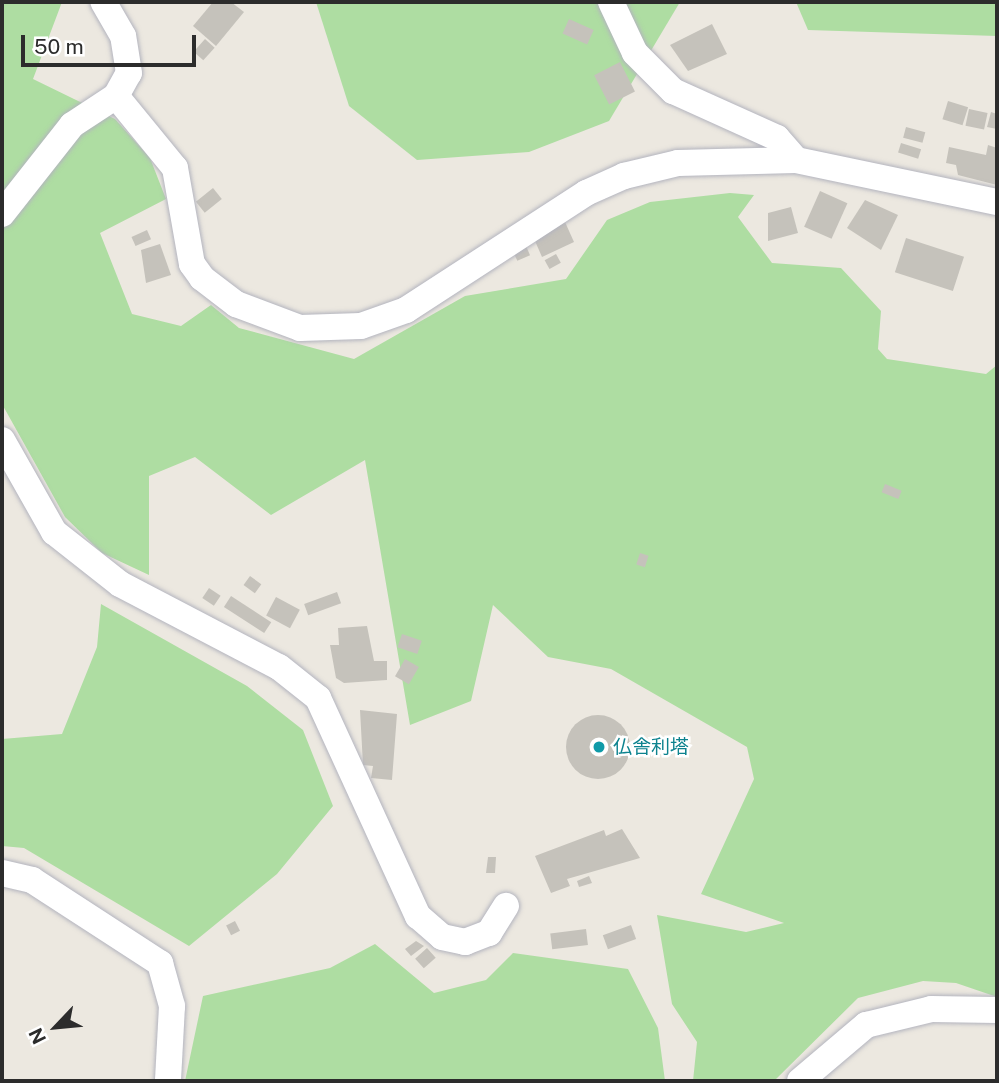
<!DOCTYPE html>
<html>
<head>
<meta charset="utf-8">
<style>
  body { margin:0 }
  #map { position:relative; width:999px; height:1083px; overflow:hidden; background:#ece8e0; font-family:"Public Sans","Noto Sans JP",sans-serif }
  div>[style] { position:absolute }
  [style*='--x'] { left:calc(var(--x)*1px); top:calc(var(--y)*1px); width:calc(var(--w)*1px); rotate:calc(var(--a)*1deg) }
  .green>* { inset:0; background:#aedda2 }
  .building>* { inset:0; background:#c5c2bb; transform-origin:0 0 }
  .round { border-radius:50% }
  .roads { filter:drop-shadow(0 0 2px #b3b4be) drop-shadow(0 0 2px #b3b4be) }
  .street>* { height:26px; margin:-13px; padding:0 13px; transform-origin:13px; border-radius:13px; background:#fff }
  .dots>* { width:19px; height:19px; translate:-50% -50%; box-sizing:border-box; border:4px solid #fff; border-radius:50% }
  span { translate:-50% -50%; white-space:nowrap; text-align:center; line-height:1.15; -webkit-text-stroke:5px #fff; paint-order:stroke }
  .culture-label { font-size:19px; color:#0d838f }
  .left { translate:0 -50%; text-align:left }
  .frame { position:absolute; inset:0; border:4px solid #2c2c2c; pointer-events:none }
  .north { position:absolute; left:21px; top:992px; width:70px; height:70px; -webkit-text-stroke:5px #fff; paint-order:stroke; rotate:244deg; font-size:19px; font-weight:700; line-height:28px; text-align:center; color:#2c2c2c }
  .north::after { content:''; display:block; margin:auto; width:24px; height:32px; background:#2c2c2c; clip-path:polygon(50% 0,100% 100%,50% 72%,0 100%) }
  .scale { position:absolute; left:21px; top:35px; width:175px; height:32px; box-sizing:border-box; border:4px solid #2c2c2c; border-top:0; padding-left:9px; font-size:21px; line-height:24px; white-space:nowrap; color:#2c2c2c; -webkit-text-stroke:5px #fff; paint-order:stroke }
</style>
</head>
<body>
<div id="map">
  <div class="green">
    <i style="clip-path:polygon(2px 2px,62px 2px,33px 79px,115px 119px,150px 158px,166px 199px,100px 233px,132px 314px,181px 326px,211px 305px,239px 328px,354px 359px,465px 296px,566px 279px,607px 220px,650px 202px,730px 193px,754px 195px,738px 217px,772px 263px,841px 268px,881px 311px,878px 349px,887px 359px,986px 374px,997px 365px,997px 997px,956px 983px,923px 981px,858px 998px,774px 1081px,693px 1081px,697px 1042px,672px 1004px,657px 915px,746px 932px,784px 923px,701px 894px,754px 779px,747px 747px,611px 669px,548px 657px,493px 605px,471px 701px,410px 725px,365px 460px,271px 515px,195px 457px,149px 476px,149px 575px,102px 553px,65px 517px,2px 404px)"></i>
    <i style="clip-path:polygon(316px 2px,680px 2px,609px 121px,529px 152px,417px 160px,349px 106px)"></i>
    <i style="clip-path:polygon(796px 2px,997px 2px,997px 36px,808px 30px)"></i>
    <i style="clip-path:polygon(101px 604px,247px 686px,303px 730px,333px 806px,277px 874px,189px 946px,24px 848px,2px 846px,2px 739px,62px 734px,97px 647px)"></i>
    <i style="clip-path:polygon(375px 944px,434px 993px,486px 980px,513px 953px,628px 969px,658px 1028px,665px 1081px,185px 1081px,203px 996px,330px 968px)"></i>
  </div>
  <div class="building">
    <i style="clip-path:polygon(213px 2px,231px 2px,244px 12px,216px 46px,193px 26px)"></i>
    <i style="left:569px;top:19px;width:27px;height:16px;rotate:24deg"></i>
    <i style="clip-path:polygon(712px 24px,727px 54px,688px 71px,670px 45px)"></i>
    <i style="left:205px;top:39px;width:13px;height:17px;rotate:42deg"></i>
    <i style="left:620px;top:62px;width:33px;height:29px;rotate:63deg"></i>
    <i style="left:948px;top:101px;width:21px;height:19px;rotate:17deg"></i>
    <i style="left:969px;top:109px;width:19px;height:17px;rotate:12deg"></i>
    <i style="clip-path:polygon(991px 112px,997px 114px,997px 129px,987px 127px)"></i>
    <i style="left:906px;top:127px;width:20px;height:11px;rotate:15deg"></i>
    <i style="left:901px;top:143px;width:21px;height:10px;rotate:17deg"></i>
    <i style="clip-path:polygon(988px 145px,997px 148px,997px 185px,958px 175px,956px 165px,946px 163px,949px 147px,986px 155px)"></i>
    <i style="left:213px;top:188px;width:14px;height:22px;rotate:51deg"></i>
    <i style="left:820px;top:191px;width:30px;height:39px;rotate:24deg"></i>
    <i style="clip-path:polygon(865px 200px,898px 215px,881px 250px,847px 228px)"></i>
    <i style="clip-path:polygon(791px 207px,798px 233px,768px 241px,768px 213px)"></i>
    <i style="clip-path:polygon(565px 222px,574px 242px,542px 257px,535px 241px)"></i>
    <i style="left:147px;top:230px;width:10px;height:17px;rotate:66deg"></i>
    <i style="left:906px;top:238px;width:61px;height:36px;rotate:18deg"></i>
    <i style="clip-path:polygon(160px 244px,171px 275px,146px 283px,141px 250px)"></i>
    <i style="left:526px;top:246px;width:10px;height:14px;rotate:66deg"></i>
    <i style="left:556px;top:254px;width:10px;height:13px;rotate:61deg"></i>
    <i style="left:885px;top:484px;width:18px;height:9px;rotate:22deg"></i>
    <i style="left:640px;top:553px;width:9px;height:12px;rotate:18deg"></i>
    <i style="left:250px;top:576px;width:14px;height:11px;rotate:36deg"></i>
    <i style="left:209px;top:588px;width:14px;height:12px;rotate:34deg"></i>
    <i style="left:337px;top:592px;width:12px;height:35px;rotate:70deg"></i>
    <i style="left:231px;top:596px;width:48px;height:13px;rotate:33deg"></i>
    <i style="left:276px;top:597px;width:27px;height:21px;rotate:28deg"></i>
    <i style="clip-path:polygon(367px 626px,374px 661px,387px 661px,387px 680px,344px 683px,336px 678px,330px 645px,339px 645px,338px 628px)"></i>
    <i style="left:402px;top:634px;width:21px;height:14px;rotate:19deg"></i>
    <i style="left:405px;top:659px;width:16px;height:20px;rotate:30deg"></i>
    <i style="clip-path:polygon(360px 710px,397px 714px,392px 780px,371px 778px,373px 766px,363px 765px)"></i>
    <i class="round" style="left:566px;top:715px;width:64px;height:64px"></i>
    <i style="clip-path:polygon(622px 829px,640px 858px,567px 879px,570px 886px,551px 893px,535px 856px,604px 830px,606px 836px)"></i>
    <i style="clip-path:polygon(488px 857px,496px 857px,495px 873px,486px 873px)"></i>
    <i style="clip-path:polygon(589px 876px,592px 883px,579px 887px,577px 881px)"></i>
    <i style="left:235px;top:921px;width:11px;height:10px;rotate:63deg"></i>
    <i style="left:631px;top:925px;width:15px;height:30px;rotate:70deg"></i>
    <i style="left:586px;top:929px;width:16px;height:36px;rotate:83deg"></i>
    <i style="clip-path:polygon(416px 941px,424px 946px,411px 956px,405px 949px)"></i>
    <i style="left:427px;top:948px;width:13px;height:16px;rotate:48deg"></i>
  </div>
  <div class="roads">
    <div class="street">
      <i style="--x:611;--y:2;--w:56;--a:64.8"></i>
      <i style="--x:635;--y:53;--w:54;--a:45"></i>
      <i style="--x:673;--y:91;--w:114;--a:24.3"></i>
      <i style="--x:777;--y:138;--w:29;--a:49"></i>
      <i style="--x:116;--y:96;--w:93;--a:50.7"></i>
      <i style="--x:175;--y:168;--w:97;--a:80"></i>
      <i style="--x:192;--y:264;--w:17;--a:54"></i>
      <i style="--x:202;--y:278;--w:43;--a:37.4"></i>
      <i style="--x:236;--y:304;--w:68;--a:20.6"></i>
      <i style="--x:300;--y:328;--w:61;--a:-1.9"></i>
      <i style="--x:361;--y:326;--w:48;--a:-19.6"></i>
      <i style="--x:406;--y:310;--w:215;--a:-33"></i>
      <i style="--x:586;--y:193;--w:42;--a:-24.1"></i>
      <i style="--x:624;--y:176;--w:56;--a:-13.5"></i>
      <i style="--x:678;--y:163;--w:118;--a:-1.5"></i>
      <i style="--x:796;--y:160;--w:205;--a:11.8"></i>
      <i style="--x:2;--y:214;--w:113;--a:-51.8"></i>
      <i style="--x:72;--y:125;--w:53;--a:-33.4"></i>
      <i style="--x:116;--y:96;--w:26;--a:-61"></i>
      <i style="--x:129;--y:73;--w:37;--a:-99"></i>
      <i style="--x:123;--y:36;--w:39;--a:-120"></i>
      <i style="--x:2;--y:440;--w:106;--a:60.5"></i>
      <i style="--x:54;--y:532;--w:84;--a:38.2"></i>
      <i style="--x:120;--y:584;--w:179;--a:27.6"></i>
      <i style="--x:279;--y:667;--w:50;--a:38.5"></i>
      <i style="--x:318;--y:698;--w:240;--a:65.4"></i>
      <i style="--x:418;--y:916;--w:32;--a:41"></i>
      <i style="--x:442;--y:937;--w:24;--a:12"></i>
      <i style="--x:465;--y:942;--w:26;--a:-21"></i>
      <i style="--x:489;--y:933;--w:32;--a:-58"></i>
      <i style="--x:2;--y:873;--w:31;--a:13"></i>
      <i style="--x:32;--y:880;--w:153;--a:33"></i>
      <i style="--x:160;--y:963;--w:45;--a:74.4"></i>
      <i style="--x:172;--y:1006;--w:75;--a:93.1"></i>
      <i style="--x:800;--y:1081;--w:87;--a:-40.3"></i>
      <i style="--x:866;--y:1025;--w:67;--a:-13.8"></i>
      <i style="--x:931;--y:1009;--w:66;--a:0.9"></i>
    </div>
  </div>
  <div class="dots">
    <i style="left:599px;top:747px;background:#0f9aa8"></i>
  </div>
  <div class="culture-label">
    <span class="left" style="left:613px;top:747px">仏舎利塔</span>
  </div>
  <div class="frame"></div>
  <div class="north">N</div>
  <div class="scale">50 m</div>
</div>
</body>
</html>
